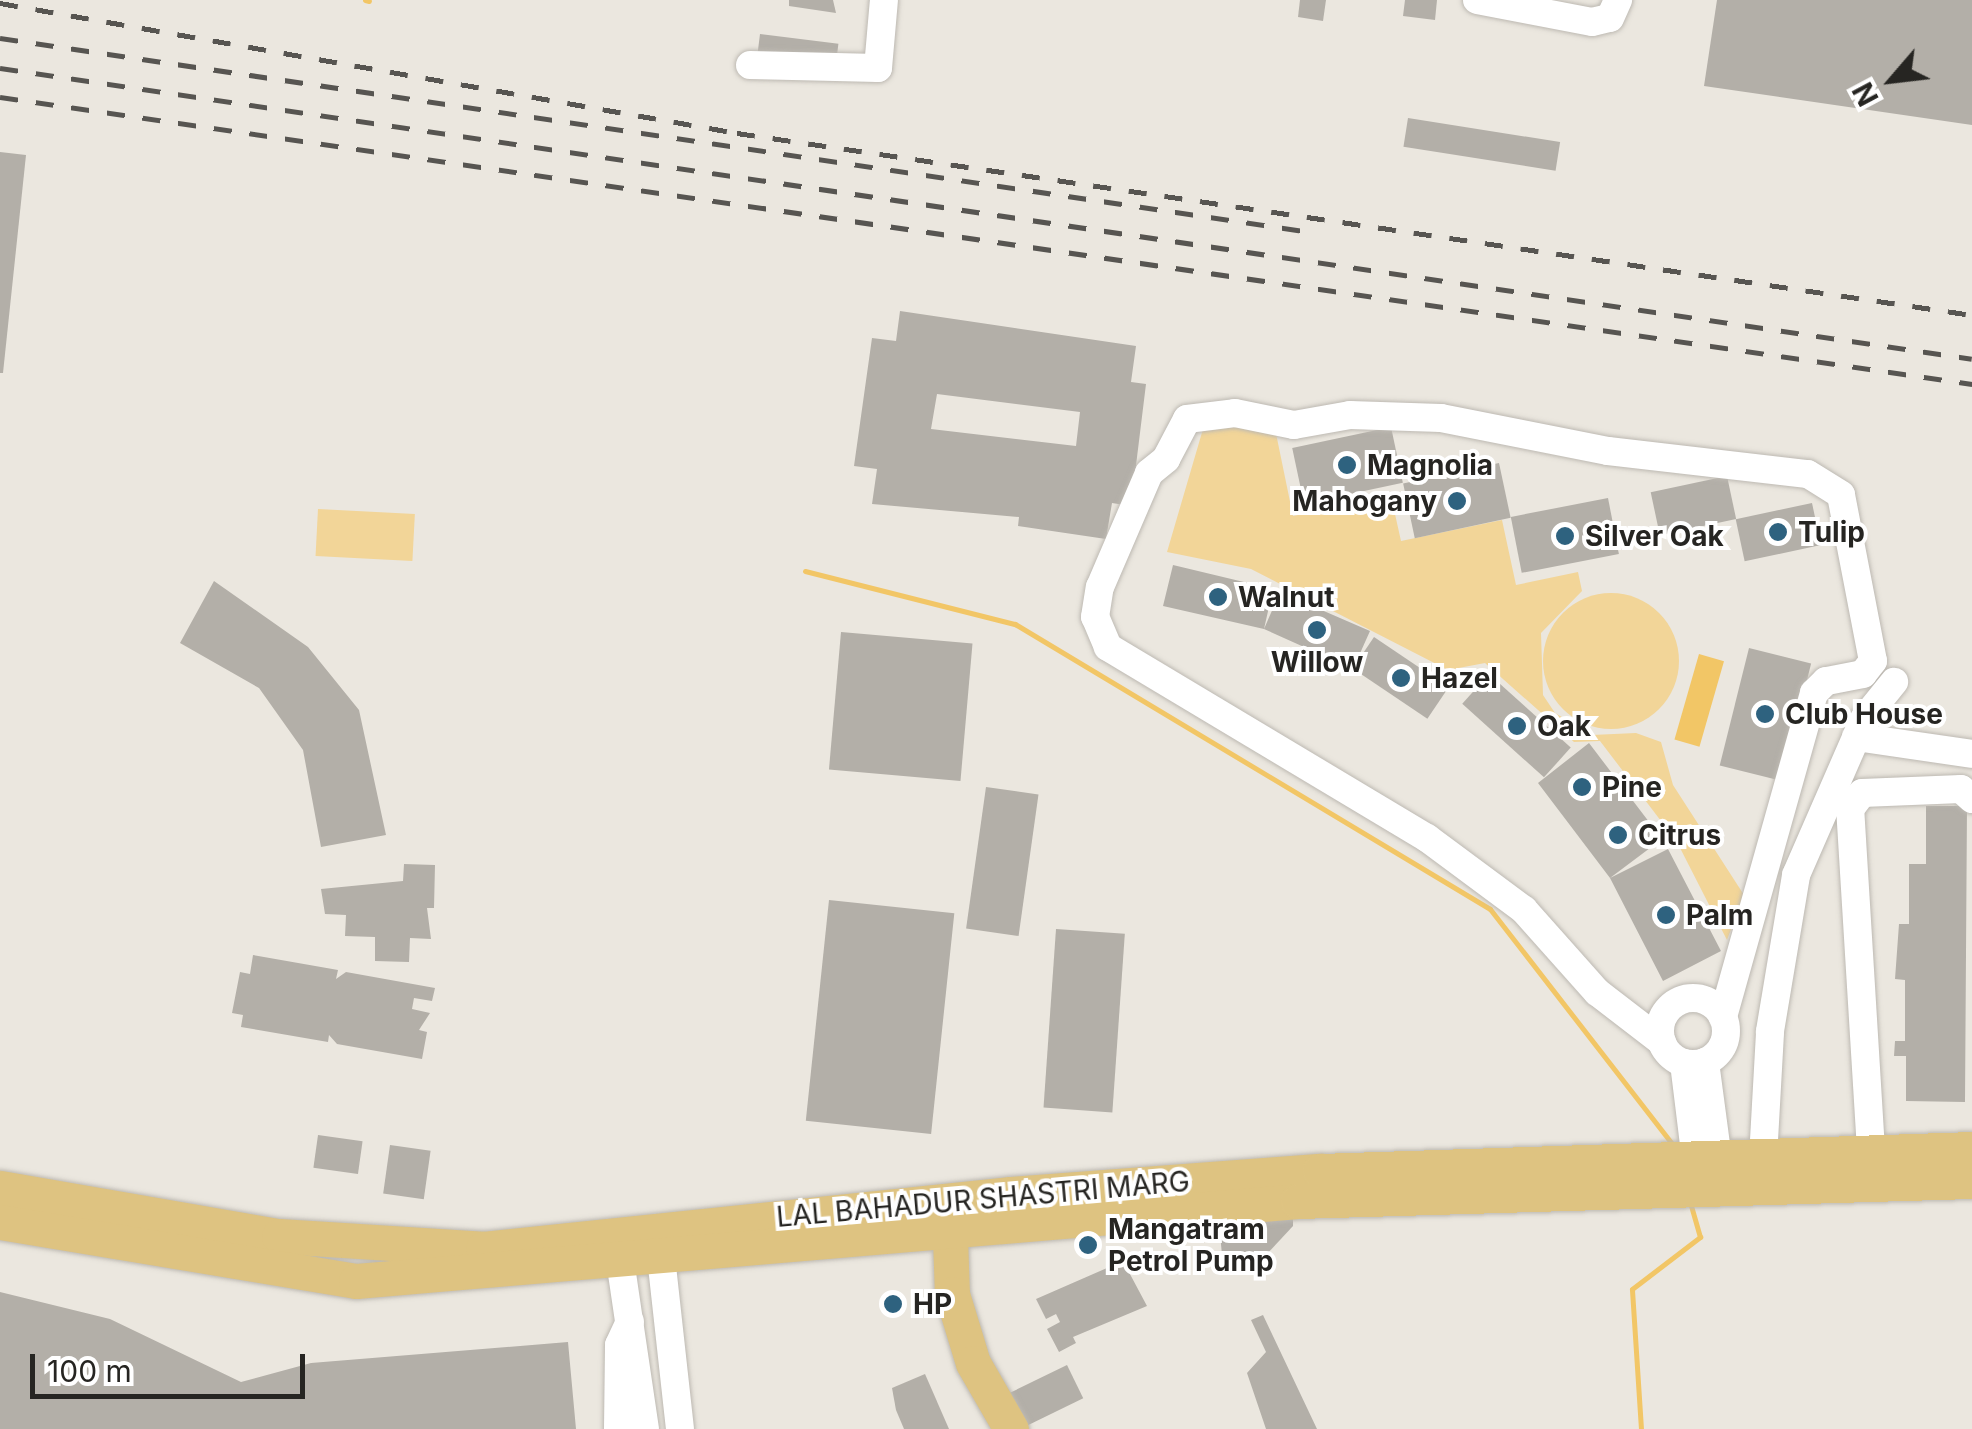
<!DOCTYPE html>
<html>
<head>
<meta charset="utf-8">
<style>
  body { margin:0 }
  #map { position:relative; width:1972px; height:1429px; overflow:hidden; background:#ebe7df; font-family:Inter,sans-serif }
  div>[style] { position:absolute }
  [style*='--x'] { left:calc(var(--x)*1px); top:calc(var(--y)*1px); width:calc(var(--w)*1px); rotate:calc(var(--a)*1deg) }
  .green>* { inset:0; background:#f2d598; transform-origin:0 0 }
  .round { border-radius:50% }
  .water>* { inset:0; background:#f2c666; transform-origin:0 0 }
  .stream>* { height:5px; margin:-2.5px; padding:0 2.5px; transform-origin:2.5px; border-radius:2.5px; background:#f2c666 }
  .building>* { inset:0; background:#b3afa8; transform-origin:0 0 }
  .roads { filter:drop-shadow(0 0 2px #bdb9b2) drop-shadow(0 0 2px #bdb9b2) }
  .minor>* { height:28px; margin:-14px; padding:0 14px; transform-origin:14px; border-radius:14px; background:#fff }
  .minor>.ring { margin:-14px; padding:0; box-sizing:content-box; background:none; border:28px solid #fff; border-radius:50% }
  .major>* { height:35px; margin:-17.5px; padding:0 17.5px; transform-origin:17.5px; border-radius:17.5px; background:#dec381 }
  .rail>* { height:5px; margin-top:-2.5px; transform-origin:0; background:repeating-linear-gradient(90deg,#575551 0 18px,transparent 0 36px) }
  .dots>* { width:28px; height:28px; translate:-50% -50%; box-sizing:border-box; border:5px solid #fff; border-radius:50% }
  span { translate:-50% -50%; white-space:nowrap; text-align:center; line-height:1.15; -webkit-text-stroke:8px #fff; paint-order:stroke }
  .poi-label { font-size:28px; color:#262522; font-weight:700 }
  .left { translate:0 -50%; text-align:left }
  .right { translate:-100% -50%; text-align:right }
  .street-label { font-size:28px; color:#262522 }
  .north { position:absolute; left:1842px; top:30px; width:100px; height:100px; -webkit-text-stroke:8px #fff; paint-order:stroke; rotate:242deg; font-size:28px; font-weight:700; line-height:40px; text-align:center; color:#262522 }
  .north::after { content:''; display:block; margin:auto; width:35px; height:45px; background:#262522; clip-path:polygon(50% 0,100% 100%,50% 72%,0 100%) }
  .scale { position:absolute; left:30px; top:1354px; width:275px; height:45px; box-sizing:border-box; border:5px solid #262522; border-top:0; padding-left:12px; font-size:30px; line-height:35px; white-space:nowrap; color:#262522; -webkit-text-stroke:8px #fff; paint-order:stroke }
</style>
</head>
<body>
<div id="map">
  <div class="green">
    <i style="clip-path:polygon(1272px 414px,1293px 516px,1391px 496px,1401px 541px,1502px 520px,1516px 585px,1578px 572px,1582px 591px,1541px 633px,1543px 695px,1555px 713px,1592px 735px,1636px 733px,1661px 742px,1673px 785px,1744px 895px,1727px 940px,1677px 842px,1600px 741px,1574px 742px,1485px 663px,1448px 670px,1251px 569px,1167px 552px,1203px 429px)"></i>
    <i style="left:318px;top:509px;width:97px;height:47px;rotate:3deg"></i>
    <i class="round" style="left:1543px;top:593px;width:136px;height:136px"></i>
  </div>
  <div class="water">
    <i style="left:1699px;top:654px;width:26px;height:89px;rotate:16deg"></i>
  </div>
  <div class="stream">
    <i style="--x:365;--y:0;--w:4;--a:14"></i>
    <i style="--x:805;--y:571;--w:217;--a:14.2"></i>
    <i style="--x:1015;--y:624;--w:554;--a:30.96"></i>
    <i style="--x:1490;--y:909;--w:297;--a:52.2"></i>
    <i style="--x:1641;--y:1429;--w:140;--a:-93.7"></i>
    <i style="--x:1632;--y:1289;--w:86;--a:-37.4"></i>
    <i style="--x:1700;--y:1237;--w:35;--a:-106"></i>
  </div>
  <div class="building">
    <i style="clip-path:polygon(789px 0,833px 0,836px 13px,789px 6px)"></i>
    <i style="clip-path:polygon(1300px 0,1326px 0,1323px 21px,1298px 17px)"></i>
    <i style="clip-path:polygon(1405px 0,1437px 0,1435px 20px,1403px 16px)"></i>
    <i style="clip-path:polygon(1717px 0,1972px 0,1972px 125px,1704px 86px)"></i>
    <i style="left:760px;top:34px;width:79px;height:22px;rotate:7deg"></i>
    <i style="left:1408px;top:118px;width:154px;height:29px;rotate:9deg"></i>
    <i style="clip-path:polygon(0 152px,26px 155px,3px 373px,0 373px)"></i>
    <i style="clip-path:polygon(evenodd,900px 311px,1136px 346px,1131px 382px,1146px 384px,1131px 506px,1112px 503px,1106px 539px,1018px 526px,1019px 517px,872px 504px,877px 469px,854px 466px,872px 338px,896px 341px,900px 311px,937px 394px,1080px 412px,1076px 446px,931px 429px,937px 394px)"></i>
    <i style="left:1391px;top:427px;width:57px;height:101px;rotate:78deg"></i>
    <i style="left:1499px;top:463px;width:56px;height:98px;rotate:78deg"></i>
    <i style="left:1727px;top:476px;width:44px;height:78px;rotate:78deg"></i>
    <i style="left:1608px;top:498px;width:57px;height:99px;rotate:79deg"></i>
    <i style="left:1812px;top:503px;width:43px;height:78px;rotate:78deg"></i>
    <i style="clip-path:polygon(1173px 565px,1273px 589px,1264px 629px,1280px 592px,1370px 631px,1353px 669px,1264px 629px,1163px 606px)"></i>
    <i style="clip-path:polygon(214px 581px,308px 647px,359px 710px,386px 835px,321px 847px,303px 750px,259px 688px,180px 643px)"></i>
    <i style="left:841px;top:632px;width:132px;height:138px;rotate:5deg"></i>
    <i style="left:1374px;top:637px;width:90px;height:38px;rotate:34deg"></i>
    <i style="left:1749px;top:648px;width:64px;height:121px;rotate:14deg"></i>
    <i style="left:1489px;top:674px;width:110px;height:40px;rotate:42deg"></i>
    <i style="clip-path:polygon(1589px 743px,1662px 839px,1610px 878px,1668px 849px,1721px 951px,1663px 981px,1610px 878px,1538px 783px)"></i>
    <i style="left:986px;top:787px;width:53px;height:143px;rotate:8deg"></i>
    <i style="clip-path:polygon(1926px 806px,1967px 806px,1965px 1102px,1906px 1101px,1906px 1056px,1894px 1056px,1895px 1041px,1905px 1041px,1905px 980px,1895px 979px,1899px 924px,1909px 924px,1909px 864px,1926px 864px)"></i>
    <i style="clip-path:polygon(404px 864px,435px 865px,434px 908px,427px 908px,431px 939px,410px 938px,409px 962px,375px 961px,375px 937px,345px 936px,346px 915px,325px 914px,321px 889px,403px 881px)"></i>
    <i style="left:829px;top:900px;width:126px;height:222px;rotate:6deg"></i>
    <i style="left:1056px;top:929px;width:69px;height:179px;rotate:4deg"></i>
    <i style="clip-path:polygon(253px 955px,338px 970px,336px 979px,346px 972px,435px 988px,432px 1001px,414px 998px,412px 1009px,430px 1013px,419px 1030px,427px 1032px,422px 1059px,337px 1044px,329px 1035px,328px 1042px,241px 1027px,243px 1015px,232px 1013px,240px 972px,250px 974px)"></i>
    <i style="left:318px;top:1135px;width:45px;height:33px;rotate:8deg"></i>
    <i style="left:390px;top:1145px;width:41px;height:49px;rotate:8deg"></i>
    <i style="clip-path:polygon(1293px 1208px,1293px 1226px,1254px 1268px,1223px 1265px,1218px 1213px)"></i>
    <i style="clip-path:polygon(1123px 1261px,1147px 1306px,1073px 1337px,1076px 1343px,1059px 1352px,1047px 1329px,1060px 1322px,1056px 1314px,1046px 1319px,1036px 1299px)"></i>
    <i style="clip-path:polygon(0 1292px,110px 1319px,241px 1382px,311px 1363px,568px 1342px,576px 1429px,0 1429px)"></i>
    <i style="clip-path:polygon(1263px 1315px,1317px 1429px,1266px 1429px,1247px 1373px,1266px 1352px,1251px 1320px)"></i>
    <i style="left:1067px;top:1365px;width:37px;height:71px;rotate:64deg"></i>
    <i style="clip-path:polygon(925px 1374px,949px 1429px,904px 1429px,896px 1410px,892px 1388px)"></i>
  </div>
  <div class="roads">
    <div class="minor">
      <i style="--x:1477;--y:0;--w:117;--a:10.8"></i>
      <i style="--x:1592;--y:22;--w:18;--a:-13"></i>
      <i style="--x:1610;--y:18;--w:20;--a:-66"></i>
      <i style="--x:750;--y:65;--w:128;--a:1.3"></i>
      <i style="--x:878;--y:68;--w:68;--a:-85"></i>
      <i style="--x:1856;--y:737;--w:117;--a:8.3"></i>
      <i class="ring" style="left:1660px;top:998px;width:38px;height:38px"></i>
      <i style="--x:1662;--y:1042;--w:82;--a:-142.4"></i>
      <i style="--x:1597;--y:992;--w:110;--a:-131.7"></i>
      <i style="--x:1524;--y:910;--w:121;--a:-143.4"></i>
      <i style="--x:1427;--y:838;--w:372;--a:-149.1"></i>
      <i style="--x:1108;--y:647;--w:33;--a:-113"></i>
      <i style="--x:1095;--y:617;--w:30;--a:-81"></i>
      <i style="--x:1100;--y:587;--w:124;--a:-66.7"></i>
      <i style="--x:1149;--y:473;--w:22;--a:-39"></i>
      <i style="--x:1166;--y:459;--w:45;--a:-62.3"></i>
      <i style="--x:1187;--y:419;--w:48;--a:-7.1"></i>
      <i style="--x:1235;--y:413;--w:60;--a:11.5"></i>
      <i style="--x:1294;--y:425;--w:57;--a:-10.1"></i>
      <i style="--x:1350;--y:415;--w:91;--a:1.9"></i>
      <i style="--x:1441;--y:418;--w:170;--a:11.2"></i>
      <i style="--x:1608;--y:451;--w:201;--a:6.6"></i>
      <i style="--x:1808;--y:474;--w:39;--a:32"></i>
      <i style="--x:1841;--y:495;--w:169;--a:79.1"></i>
      <i style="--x:1873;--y:661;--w:16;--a:128"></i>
      <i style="--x:1863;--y:674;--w:38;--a:169"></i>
      <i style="--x:1826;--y:681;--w:17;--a:135"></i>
      <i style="--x:1814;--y:693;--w:337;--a:105.7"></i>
      <i style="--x:1705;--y:1062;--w:113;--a:82.4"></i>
      <i style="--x:1684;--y:1063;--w:115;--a:83"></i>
      <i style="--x:1871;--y:1150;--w:342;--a:-93.5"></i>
      <i style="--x:1850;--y:809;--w:20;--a:-53"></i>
      <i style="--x:1862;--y:793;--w:99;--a:-2.3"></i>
      <i style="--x:1961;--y:789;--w:15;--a:42"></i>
      <i style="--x:1763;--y:1158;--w:127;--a:-86.8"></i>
      <i style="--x:1770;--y:1031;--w:158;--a:-80.5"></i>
      <i style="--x:1796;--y:875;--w:170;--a:-66.4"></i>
      <i style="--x:1864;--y:719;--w:48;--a:-51"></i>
      <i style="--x:661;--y:1257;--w:173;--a:83.7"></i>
      <i style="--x:620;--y:1260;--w:171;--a:81.6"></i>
      <i style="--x:618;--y:1429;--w:84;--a:-89.3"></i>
      <i style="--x:619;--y:1345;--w:26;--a:-65"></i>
    </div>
    <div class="major">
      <i style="--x:0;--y:1188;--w:283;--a:9.8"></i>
      <i style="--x:279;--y:1236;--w:204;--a:3.6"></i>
      <i style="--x:483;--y:1249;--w:531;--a:-5.95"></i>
      <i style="--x:1011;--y:1194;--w:310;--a:-4.3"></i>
      <i style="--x:1320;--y:1171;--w:652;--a:-1.93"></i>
      <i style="--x:949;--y:1209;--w:85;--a:88"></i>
      <i style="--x:952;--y:1294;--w:72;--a:73.1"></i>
      <i style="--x:973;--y:1363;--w:76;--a:60.1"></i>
      <i style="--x:0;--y:1222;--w:361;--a:9.4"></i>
      <i style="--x:356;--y:1281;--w:945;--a:-4.85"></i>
      <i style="--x:1298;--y:1201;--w:674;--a:-1.7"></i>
    </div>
  </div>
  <div class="rail">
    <i style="--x:0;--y:3;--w:748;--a:10"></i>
    <i style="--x:737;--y:133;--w:1248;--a:8.38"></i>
    <i style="--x:0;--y:38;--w:1318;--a:8.42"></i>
    <i style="--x:0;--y:68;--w:1993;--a:8.39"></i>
    <i style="--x:0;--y:97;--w:1993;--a:8.28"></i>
  </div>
  <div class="dots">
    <i style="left:1347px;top:465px;background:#2e627f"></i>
    <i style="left:1457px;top:501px;background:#2e627f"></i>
    <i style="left:1778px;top:532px;background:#2e627f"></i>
    <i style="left:1565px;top:536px;background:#2e627f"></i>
    <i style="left:1218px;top:597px;background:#2e627f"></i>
    <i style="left:1317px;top:630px;background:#2e627f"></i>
    <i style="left:1401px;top:678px;background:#2e627f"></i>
    <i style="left:1765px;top:714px;background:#2e627f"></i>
    <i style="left:1517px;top:726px;background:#2e627f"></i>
    <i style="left:1582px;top:787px;background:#2e627f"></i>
    <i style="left:1618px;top:835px;background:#2e627f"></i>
    <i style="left:1666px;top:915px;background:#2e627f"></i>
    <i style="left:1088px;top:1245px;background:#2e627f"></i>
    <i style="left:893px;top:1304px;background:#2e627f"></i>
  </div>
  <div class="poi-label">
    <span class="left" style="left:1367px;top:465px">Magnolia</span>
    <span class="right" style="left:1437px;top:501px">Mahogany</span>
    <span class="left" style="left:1798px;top:532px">Tulip</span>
    <span class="left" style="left:1585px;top:536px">Silver Oak</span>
    <span class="left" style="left:1238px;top:597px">Walnut</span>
    <span style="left:1317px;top:662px">Willow</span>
    <span class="left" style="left:1421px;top:678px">Hazel</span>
    <span class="left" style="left:1785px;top:714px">Club House</span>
    <span class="left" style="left:1537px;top:726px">Oak</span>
    <span class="left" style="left:1602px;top:787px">Pine</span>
    <span class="left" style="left:1638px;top:835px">Citrus</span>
    <span class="left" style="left:1686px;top:915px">Palm</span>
    <span class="left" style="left:1108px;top:1245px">Mangatram<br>Petrol Pump</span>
    <span class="left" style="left:913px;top:1304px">HP</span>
  </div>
  <div class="street-label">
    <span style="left:983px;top:1199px;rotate:-5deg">LAL BAHADUR SHASTRI MARG</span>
  </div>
  <div class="north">N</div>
  <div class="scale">100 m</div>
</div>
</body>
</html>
